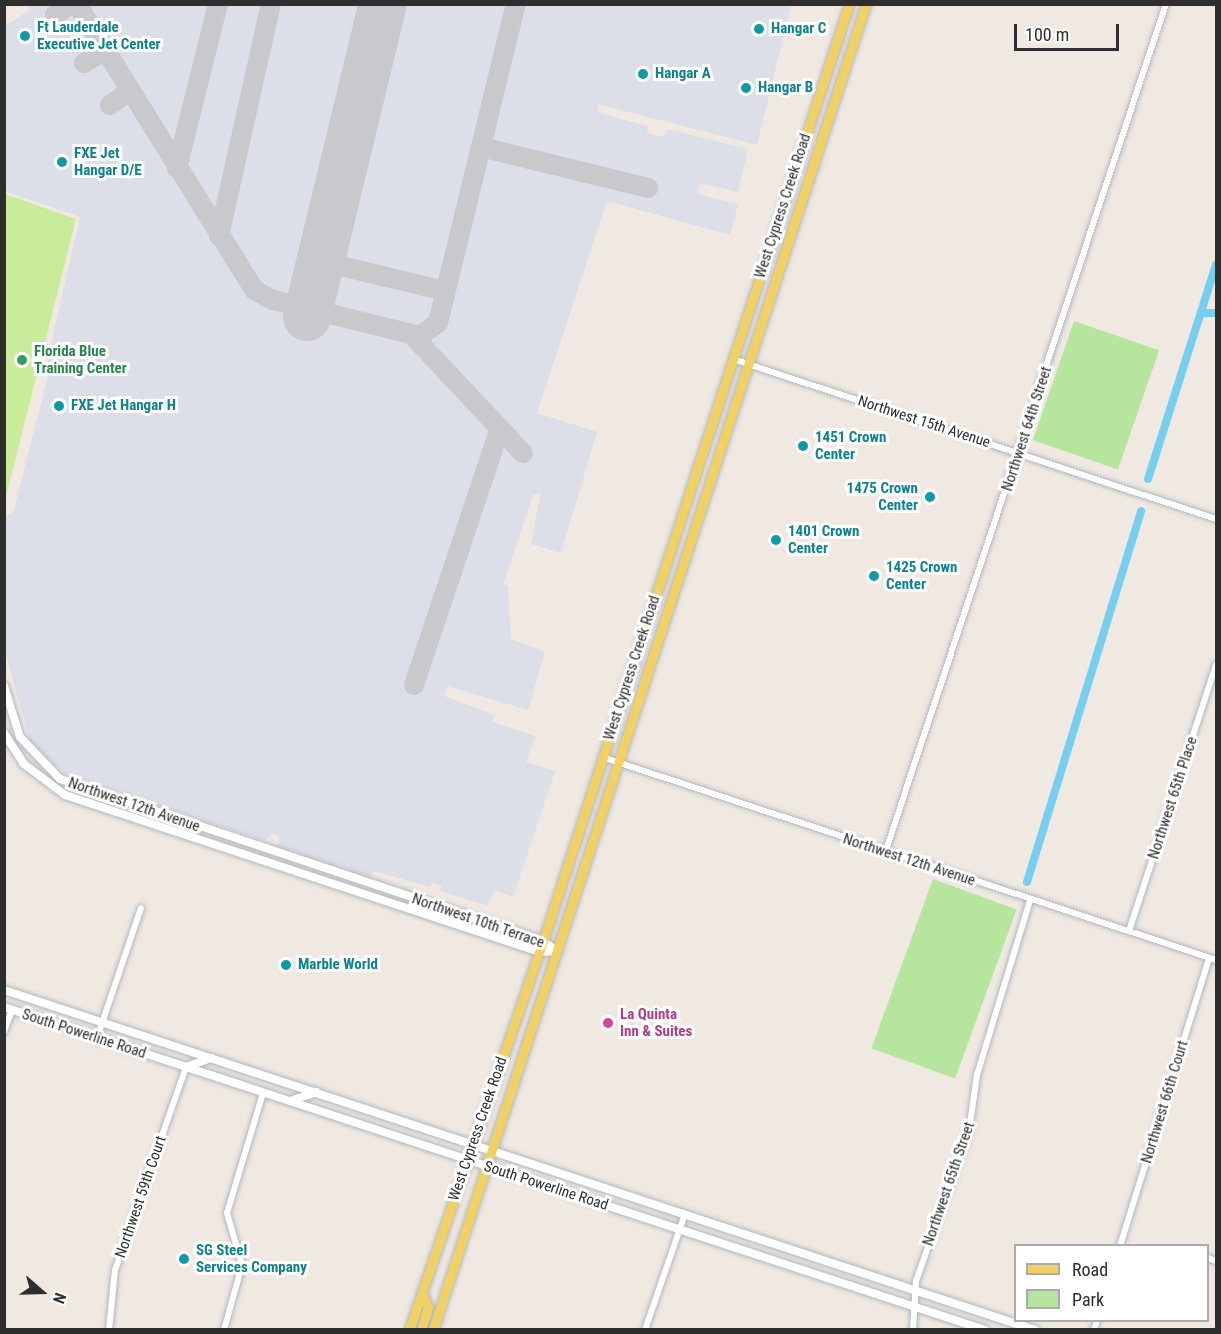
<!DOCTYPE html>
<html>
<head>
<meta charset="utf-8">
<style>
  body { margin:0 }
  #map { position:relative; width:1221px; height:1334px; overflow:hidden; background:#efe9e1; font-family:"Roboto Condensed",sans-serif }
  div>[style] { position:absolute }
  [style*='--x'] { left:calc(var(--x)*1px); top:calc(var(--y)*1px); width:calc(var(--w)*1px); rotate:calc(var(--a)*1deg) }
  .airport>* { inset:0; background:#dcdee8 }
  .green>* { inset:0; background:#b6e59e; transform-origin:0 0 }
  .pitch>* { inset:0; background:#c9ec9a }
  .canal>* { height:8px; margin:-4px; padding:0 4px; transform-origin:4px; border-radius:4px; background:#75cff0 }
  .taxiway>* { height:20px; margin:-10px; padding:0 10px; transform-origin:10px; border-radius:10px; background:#c9c8cc }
  .runway>* { height:48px; margin:-24px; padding:0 24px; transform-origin:24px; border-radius:24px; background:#c9c8cc }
  .roads { filter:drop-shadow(0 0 2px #b4b7c1) drop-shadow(0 0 2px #b4b7c1) }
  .street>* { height:6px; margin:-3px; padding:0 3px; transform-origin:3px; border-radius:3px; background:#fff }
  .secondary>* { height:8px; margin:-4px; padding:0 4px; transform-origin:4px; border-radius:4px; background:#fff }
  .primary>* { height:9px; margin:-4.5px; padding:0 4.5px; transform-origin:4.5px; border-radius:4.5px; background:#f2d163 }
  .dots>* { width:16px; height:16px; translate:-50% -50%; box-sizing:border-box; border:3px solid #fff; border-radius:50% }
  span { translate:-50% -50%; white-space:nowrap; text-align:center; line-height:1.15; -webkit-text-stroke:6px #fff; paint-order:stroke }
  .culture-label { font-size:15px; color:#0d838f; font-weight:700 }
  .left { translate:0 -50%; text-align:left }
  .right { translate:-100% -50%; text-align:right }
  .street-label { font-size:15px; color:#2e2e2e }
  .leisure-label { font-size:15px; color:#27864d; font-weight:700 }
  .hotel-label { font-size:15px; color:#b23c85; font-weight:700 }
  .frame { position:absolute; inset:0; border:6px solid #2e2e2e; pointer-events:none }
  .legend { position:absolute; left:1014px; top:1244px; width:195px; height:78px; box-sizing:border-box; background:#fff; border:2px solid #ababab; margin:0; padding:8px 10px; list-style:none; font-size:18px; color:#2e2e2e }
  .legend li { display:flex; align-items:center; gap:12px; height:30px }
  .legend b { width:30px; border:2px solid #ababab }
  .north { position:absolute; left:12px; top:1262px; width:60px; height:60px; -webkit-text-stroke:4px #fff; paint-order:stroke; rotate:110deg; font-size:16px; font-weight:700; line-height:24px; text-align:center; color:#2e2e2e }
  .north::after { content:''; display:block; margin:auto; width:21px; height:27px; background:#2e2e2e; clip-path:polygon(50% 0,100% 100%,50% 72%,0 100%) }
  .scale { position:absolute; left:1014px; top:24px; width:105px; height:27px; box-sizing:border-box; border:3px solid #2e2e2e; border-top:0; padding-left:8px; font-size:18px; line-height:21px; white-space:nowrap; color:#2e2e2e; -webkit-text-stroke:4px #fff; paint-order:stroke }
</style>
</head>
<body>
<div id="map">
  <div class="airport">
    <i style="clip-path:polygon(27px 5px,791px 5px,757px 145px,598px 104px,599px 113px,648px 126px,647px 133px,662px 137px,668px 129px,748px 149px,738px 192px,700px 183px,697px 194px,738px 204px,730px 235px,607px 201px,537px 413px,597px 432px,561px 553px,531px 544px,541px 492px,533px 495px,503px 584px,508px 586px,511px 639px,545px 652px,528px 710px,447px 686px,444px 696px,494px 715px,492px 722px,535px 736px,526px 762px,555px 771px,513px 897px,494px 890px,488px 906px,440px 891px,442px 886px,432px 883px,430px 887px,374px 871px,370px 877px,278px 846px,279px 836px,272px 833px,265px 841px,66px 774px,31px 744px,5px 651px,4px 516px,13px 513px,50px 368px,46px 366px,80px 217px,5px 191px,5px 26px,30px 10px)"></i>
  </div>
  <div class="green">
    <i style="left:1074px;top:321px;width:90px;height:126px;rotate:19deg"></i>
    <i style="left:933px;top:879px;width:89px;height:180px;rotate:20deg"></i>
  </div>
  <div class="pitch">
    <i style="clip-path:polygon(5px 194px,76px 219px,5px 500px,4px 194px)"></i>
  </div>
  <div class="canal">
    <i style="--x:1202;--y:313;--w:14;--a:0"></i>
    <i style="--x:1148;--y:479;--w:225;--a:-72.4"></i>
    <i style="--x:1027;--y:882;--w:388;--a:-72.9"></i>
  </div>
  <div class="taxiway">
    <i style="--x:77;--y:4;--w:336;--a:58.2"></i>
    <i style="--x:254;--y:290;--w:21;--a:28"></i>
    <i style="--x:273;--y:300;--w:151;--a:13.8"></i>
    <i style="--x:420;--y:336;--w:22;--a:-36"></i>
    <i style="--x:438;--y:323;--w:328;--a:-76.3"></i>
    <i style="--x:55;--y:15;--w:19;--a:-35"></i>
    <i style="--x:84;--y:63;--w:25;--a:-32"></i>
    <i style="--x:110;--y:105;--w:24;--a:-36"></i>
    <i style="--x:481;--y:147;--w:172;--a:13.8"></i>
    <i style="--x:177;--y:168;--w:169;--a:-76"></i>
    <i style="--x:219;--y:236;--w:238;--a:-77.4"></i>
    <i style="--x:320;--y:261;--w:129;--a:13.5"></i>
    <i style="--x:412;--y:335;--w:162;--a:46.8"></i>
    <i style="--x:414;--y:685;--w:271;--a:-71.5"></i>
  </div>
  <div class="runway">
    <i style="--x:307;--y:317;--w:322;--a:-76.4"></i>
  </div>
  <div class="roads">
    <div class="street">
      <i style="--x:733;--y:359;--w:509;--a:18.33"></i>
      <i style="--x:602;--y:757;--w:647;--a:18.29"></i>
      <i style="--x:885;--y:853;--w:894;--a:-71.69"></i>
      <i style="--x:1129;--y:931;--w:280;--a:-71.9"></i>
      <i style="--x:4;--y:1032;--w:23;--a:-70"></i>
      <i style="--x:97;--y:1038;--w:137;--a:-71.3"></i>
      <i style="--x:1120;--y:1246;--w:301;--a:-72.8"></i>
      <i style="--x:1208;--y:1258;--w:9;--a:21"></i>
      <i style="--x:109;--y:1330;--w:60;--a:-84.3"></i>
      <i style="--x:115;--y:1270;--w:215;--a:-70.7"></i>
      <i style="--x:224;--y:1330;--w:67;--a:-74.5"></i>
      <i style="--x:242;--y:1265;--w:54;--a:-106.1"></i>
      <i style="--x:227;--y:1213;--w:125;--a:-73.3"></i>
      <i style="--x:645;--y:1330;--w:123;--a:-71"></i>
      <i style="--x:913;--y:1330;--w:49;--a:-86.5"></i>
      <i style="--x:916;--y:1281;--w:159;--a:-70.5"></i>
      <i style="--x:969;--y:1131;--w:57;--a:-81.9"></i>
      <i style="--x:977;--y:1075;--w:182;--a:-73.1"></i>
      <i style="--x:1094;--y:1330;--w:10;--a:-73"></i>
    </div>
    <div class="secondary">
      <i style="--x:4;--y:686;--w:53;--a:72.6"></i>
      <i style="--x:20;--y:737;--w:58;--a:46.4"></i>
      <i style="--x:60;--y:779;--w:509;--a:18.54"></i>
      <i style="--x:543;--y:941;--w:17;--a:36"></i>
      <i style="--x:4;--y:733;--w:37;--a:57"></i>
      <i style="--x:24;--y:764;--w:51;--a:37.1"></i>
      <i style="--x:65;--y:795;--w:499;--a:18.3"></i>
      <i style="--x:539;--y:952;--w:18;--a:-3"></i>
      <i style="--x:4;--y:990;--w:1086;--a:18.25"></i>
      <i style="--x:4;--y:1007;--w:1033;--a:18.22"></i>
      <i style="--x:186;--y:1067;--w:27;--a:-20"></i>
      <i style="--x:290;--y:1101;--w:28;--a:-19"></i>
    </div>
    <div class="primary">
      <i style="--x:409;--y:1330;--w:411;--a:-71"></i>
      <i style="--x:543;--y:941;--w:986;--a:-71.91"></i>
      <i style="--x:421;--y:1330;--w:24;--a:-73"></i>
      <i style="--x:428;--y:1307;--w:15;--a:-113"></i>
      <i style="--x:433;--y:1330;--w:1395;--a:-71.92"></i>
    </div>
  </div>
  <div class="dots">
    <i style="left:759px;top:29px;background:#0f9aa8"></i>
    <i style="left:25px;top:36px;background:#0f9aa8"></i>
    <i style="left:643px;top:74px;background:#0f9aa8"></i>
    <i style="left:746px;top:88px;background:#0f9aa8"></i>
    <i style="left:62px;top:162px;background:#0f9aa8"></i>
    <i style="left:22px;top:360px;background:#2e9e5b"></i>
    <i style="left:59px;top:406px;background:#0f9aa8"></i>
    <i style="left:803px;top:446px;background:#0f9aa8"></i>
    <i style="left:930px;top:497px;background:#0f9aa8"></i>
    <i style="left:776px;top:540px;background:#0f9aa8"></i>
    <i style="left:874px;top:576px;background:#0f9aa8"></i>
    <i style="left:286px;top:965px;background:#0f9aa8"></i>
    <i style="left:608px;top:1023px;background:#d1479c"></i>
    <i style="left:184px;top:1259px;background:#0f9aa8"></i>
  </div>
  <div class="culture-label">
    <span class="left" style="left:37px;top:36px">Ft Lauderdale<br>Executive Jet Center</span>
    <span class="left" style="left:771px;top:29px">Hangar C</span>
    <span class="left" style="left:655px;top:74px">Hangar A</span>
    <span class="left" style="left:758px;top:88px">Hangar B</span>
    <span class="left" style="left:74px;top:162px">FXE Jet<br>Hangar D/E</span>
    <span class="left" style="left:71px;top:406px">FXE Jet Hangar H</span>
    <span class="left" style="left:815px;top:446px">1451 Crown<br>Center</span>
    <span class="right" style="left:918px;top:497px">1475 Crown<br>Center</span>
    <span class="left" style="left:788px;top:540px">1401 Crown<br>Center</span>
    <span class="left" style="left:886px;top:576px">1425 Crown<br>Center</span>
    <span class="left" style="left:298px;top:965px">Marble World</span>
    <span class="left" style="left:196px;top:1259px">SG Steel<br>Services Company</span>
  </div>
  <div class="street-label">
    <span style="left:783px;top:206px;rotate:-72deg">West Cypress Creek Road</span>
    <span style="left:924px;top:422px;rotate:18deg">Northwest 15th Avenue</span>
    <span style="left:1027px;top:429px;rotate:-72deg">Northwest 64th Street</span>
    <span style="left:632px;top:668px;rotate:-72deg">West Cypress Creek Road</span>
    <span style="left:1173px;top:798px;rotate:-72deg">Northwest 65th Place</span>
    <span style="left:134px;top:805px;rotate:19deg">Northwest 12th Avenue</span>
    <span style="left:909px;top:860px;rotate:18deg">Northwest 12th Avenue</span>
    <span style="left:478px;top:921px;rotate:19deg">Northwest 10th Terrace</span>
    <span style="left:84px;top:1034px;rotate:18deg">South Powerline Road</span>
    <span style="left:1165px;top:1102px;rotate:-73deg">Northwest 66th Court</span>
    <span style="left:478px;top:1129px;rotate:-71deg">West Cypress Creek Road</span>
    <span style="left:949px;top:1184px;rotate:-71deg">Northwest 65th Street</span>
    <span style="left:546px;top:1186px;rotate:18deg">South Powerline Road</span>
    <span style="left:141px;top:1197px;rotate:-71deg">Northwest 59th Court</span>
  </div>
  <div class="leisure-label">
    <span class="left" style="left:34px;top:360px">Florida Blue<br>Training Center</span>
  </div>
  <div class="hotel-label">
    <span class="left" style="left:620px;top:1023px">La Quinta<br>Inn &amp; Suites</span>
  </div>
  <div class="frame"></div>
  <ul class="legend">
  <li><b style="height:8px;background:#f2d163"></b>Road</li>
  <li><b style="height:16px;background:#b6e59e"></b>Park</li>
  </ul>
  <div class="north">N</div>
  <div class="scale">100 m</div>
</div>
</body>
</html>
